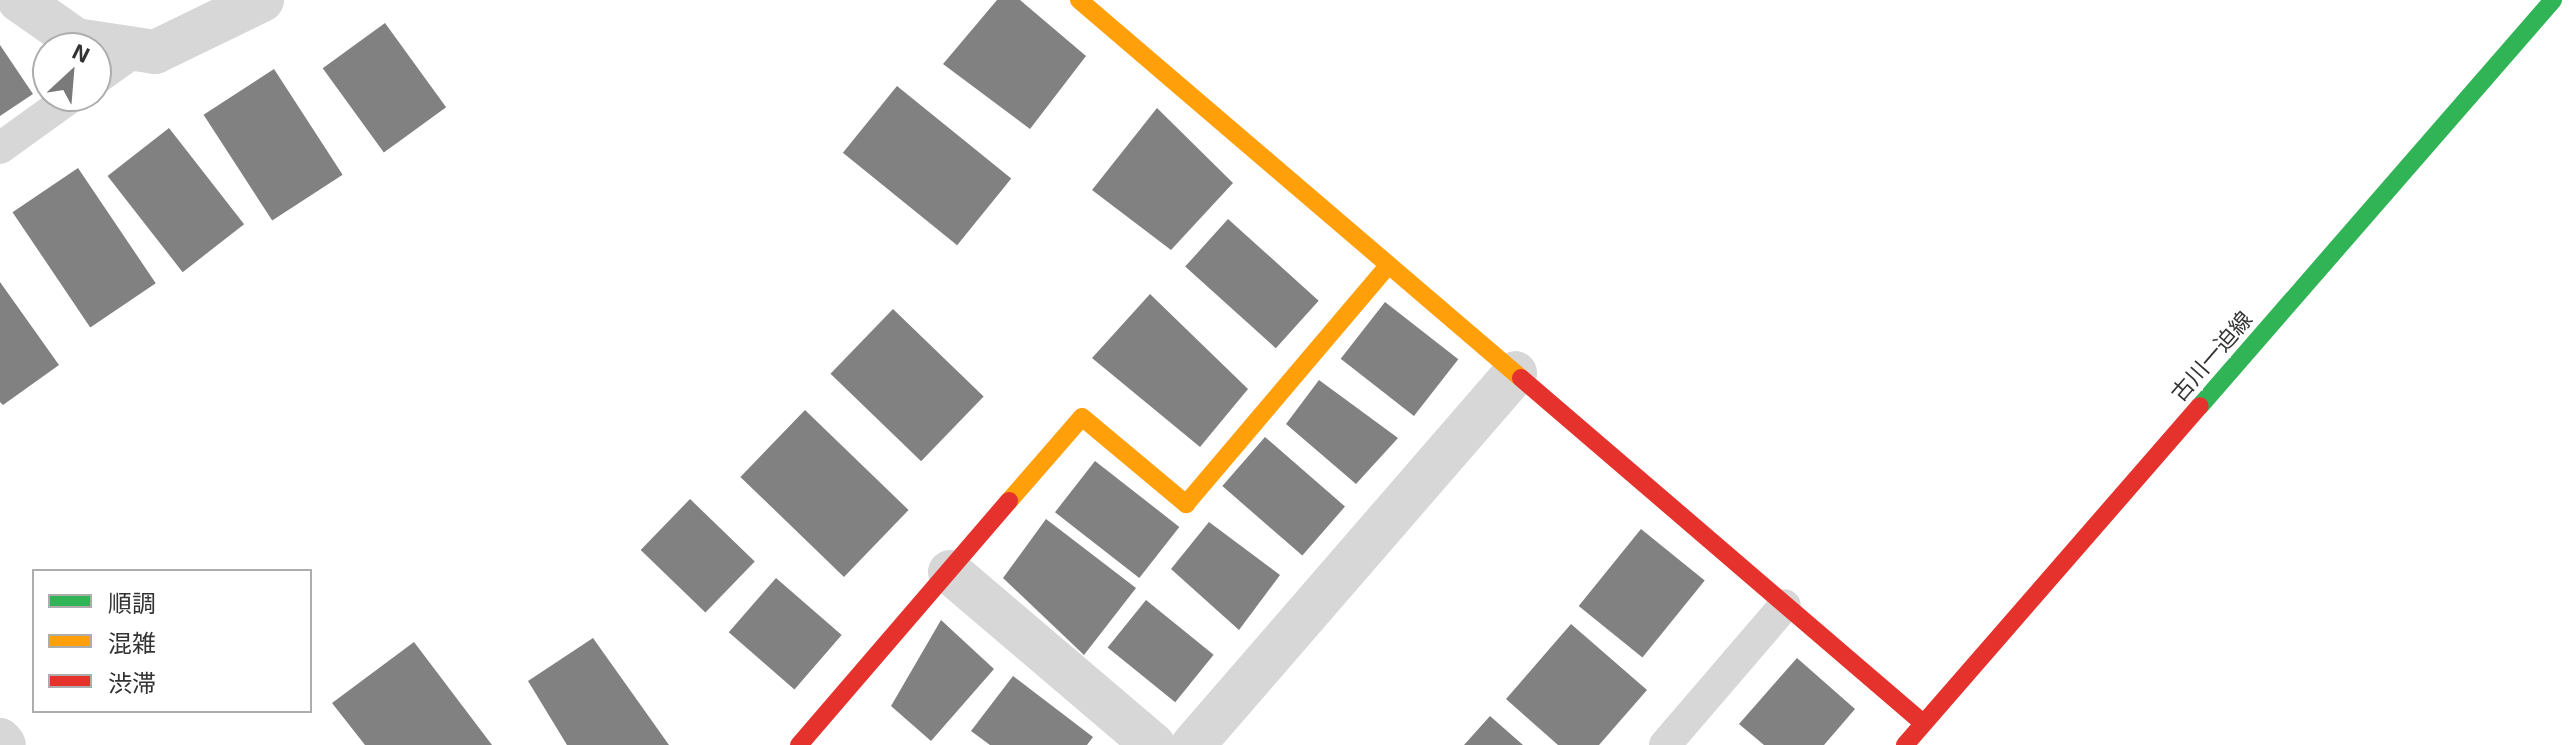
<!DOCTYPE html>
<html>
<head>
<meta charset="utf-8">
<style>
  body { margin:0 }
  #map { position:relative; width:2569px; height:745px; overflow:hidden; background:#fff; font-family:"Exo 2","Noto Sans JP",sans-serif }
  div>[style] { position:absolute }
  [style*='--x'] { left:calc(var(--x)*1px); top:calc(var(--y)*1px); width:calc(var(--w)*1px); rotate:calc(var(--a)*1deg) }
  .building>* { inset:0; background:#818181; transform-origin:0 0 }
  .lane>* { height:32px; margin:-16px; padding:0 16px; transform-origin:16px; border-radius:16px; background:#d7d7d7 }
  .street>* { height:44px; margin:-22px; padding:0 22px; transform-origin:22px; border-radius:22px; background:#d7d7d7 }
  .fast>* { height:18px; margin:-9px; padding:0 9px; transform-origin:9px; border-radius:9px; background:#30b455 }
  .slow>* { height:18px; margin:-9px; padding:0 9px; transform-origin:9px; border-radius:9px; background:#ff9f0a }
  .jam>* { height:18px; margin:-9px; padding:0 9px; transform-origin:9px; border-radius:9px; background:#e5322d }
  span { translate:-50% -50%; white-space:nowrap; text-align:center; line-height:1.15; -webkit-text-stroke:8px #fff; paint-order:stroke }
  .street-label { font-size:22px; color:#333 }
  .legend { position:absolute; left:32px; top:569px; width:280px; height:144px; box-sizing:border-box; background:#fff; border:2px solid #adadad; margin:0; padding:10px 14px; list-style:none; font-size:24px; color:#333 }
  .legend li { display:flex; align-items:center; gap:16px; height:40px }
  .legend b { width:40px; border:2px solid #adadad }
  .north { position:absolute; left:32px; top:32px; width:80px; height:80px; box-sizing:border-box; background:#fff; border:2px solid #adadad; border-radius:50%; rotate:26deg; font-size:22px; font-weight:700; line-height:32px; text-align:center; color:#333 }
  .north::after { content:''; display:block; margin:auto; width:28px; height:36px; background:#7a7a7a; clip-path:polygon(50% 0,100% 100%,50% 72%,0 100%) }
</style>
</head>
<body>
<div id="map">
  <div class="building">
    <i style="clip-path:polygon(997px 0,1020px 0,1086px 56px,1030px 129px,943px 64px)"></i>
    <i style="left:385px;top:23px;width:104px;height:77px;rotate:54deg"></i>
    <i style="clip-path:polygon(0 45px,33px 94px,0 116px)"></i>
    <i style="left:274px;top:69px;width:126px;height:84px;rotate:57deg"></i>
    <i style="left:897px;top:86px;width:147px;height:86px;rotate:39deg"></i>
    <i style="clip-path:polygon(1157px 108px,1233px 183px,1171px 250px,1092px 190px)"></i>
    <i style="left:169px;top:128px;width:122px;height:78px;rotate:52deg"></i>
    <i style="left:78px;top:168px;width:139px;height:79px;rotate:56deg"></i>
    <i style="left:1228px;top:219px;width:122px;height:64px;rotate:42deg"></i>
    <i style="clip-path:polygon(0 282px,59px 365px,3px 405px,0 402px)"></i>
    <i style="clip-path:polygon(1150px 294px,1248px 389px,1200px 447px,1092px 358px)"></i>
    <i style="left:1385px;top:302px;width:93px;height:72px;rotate:38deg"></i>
    <i style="left:893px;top:309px;width:126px;height:90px;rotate:44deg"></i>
    <i style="clip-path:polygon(1319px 380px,1398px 438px,1356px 484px,1286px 424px)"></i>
    <i style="left:805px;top:410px;width:144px;height:93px;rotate:44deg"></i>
    <i style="left:1265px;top:437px;width:106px;height:65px;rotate:41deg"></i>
    <i style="left:1095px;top:461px;width:107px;height:65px;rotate:38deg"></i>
    <i style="left:690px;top:499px;width:90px;height:71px;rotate:44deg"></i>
    <i style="clip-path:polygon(1046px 519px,1136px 588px,1084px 655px,1003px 578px)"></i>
    <i style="clip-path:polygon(1209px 522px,1280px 575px,1239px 630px,1171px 569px)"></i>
    <i style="left:1641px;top:529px;width:82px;height:99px;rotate:39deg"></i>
    <i style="left:776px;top:578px;width:87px;height:72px;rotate:41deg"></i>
    <i style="left:1146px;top:600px;width:87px;height:61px;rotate:39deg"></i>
    <i style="clip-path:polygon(941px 620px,994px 669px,931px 741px,891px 706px)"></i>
    <i style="clip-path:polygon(1571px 624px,1647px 690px,1599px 745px,1558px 745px,1506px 699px)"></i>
    <i style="clip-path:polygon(593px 638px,669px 745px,567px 745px,528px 681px)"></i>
    <i style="clip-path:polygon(414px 642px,492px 745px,365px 745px,332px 703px)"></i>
    <i style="clip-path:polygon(1797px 658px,1855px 709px,1824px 745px,1764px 745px,1739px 724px)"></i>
    <i style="clip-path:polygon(1013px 676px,1093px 737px,1087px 745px,990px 745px,971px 731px)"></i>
    <i style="clip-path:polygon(1490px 716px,1523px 745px,1464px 745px)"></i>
  </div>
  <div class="lane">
    <i style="--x:96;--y:79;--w:52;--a:-35.5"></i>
    <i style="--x:0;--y:148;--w:89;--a:-35.8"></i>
    <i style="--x:1665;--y:745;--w:184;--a:-49.4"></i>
  </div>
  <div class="street">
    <i style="--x:19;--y:0;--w:70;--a:35.1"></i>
    <i style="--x:76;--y:40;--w:80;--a:8.6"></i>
    <i style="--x:155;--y:52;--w:119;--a:-25.9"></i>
    <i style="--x:950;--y:572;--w:267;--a:40.4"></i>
    <i style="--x:0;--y:740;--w:6;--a:51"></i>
    <i style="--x:1193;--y:745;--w:492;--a:-49.1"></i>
  </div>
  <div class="fast">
    <i style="--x:2200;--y:406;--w:538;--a:-48.99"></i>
  </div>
  <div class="slow">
    <i style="--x:1079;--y:0;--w:582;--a:40.54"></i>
    <i style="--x:1009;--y:501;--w:111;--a:-49"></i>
    <i style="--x:1082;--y:417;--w:136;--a:39.9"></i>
    <i style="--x:1186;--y:504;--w:312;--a:-49.7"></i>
  </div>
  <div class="jam">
    <i style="--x:1521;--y:378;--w:530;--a:40.64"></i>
    <i style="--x:799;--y:745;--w:322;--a:-49.3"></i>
    <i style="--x:1905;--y:745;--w:449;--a:-49"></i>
  </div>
  <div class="street-label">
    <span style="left:2211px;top:356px;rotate:-49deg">古川一迫線</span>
  </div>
  <ul class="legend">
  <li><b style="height:10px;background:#30b455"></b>順調</li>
  <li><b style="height:10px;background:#ff9f0a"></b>混雑</li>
  <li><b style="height:10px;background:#e5322d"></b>渋滞</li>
  </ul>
  <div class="north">N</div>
</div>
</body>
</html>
